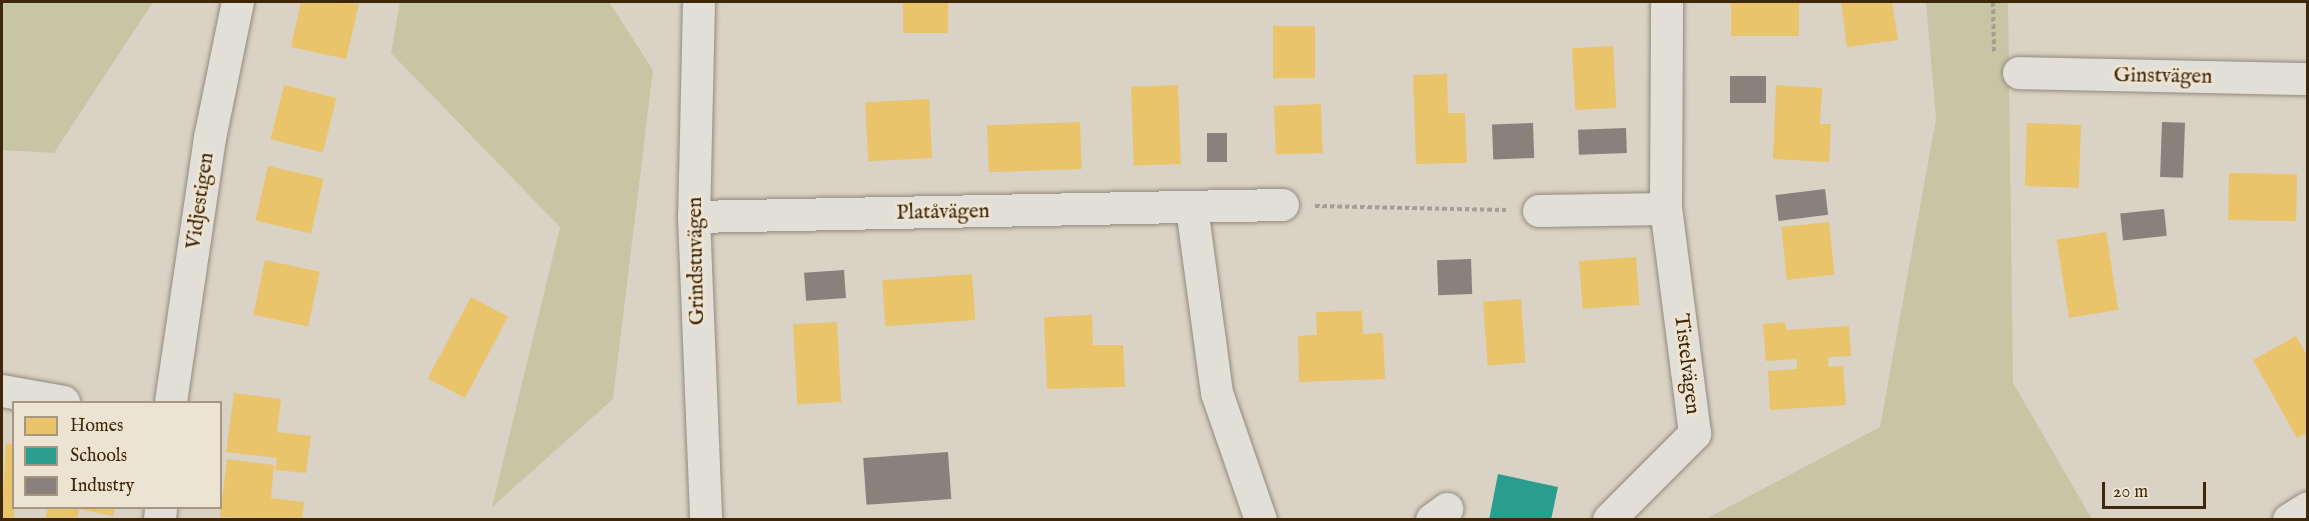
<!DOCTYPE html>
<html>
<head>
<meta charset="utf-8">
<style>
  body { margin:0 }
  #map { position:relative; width:2309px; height:521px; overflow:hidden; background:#dad2c4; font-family:"IM FELL English",serif }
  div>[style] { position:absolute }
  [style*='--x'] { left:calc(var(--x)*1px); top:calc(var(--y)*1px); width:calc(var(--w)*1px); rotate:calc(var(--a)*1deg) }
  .green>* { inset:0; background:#c8c5a5 }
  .homes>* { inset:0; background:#e9c46a; transform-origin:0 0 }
  .schools>* { inset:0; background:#2a9d8f }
  .industry>* { inset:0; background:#8a817c; transform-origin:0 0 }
  .path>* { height:4px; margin-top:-2px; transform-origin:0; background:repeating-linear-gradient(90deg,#a49e95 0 4.5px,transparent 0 7.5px) }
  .roads { filter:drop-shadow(0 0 2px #928a7e) drop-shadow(0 0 2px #928a7e) }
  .minor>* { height:32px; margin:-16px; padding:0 16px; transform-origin:16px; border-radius:16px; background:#e2dfd8 }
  span { translate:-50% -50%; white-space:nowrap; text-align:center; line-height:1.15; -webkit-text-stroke:6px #ede3d2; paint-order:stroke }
  .street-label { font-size:21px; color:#3e2608 }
  .frame { position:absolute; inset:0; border:3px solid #3e2608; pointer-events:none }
  .legend { position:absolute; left:12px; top:401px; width:210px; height:108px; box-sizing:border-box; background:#ede3d2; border:2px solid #a79781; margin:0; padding:8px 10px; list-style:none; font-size:18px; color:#3e2608 }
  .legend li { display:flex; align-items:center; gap:12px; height:30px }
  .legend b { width:30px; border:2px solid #a79781 }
  .scale { position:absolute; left:2102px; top:482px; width:104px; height:27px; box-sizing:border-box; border:3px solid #3e2608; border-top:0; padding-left:8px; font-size:18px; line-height:21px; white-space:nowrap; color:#3e2608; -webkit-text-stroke:4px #ede3d2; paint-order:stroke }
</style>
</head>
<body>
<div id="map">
  <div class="green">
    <i style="clip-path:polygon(2px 2px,153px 2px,54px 153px,2px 150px)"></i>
    <i style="clip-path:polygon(400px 2px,609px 2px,653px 70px,613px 399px,492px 507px,560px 227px,391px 53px)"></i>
    <i style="clip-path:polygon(1926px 2px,2008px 2px,2013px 383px,2092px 519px,1704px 520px,1880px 427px,1936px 119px)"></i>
  </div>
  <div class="homes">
    <i style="clip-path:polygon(301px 2px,359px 4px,346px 59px,291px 47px)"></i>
    <i style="left:903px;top:2px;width:45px;height:31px"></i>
    <i style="left:1731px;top:2px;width:68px;height:34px"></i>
    <i style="clip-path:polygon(1841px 2px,1892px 2px,1898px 40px,1847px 47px)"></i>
    <i style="left:1273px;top:26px;width:42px;height:52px"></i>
    <i style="left:1613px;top:46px;width:62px;height:41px;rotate:87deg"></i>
    <i style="clip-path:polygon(1447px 74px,1448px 113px,1465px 113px,1467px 163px,1416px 164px,1413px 75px)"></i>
    <i style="left:284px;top:85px;width:54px;height:56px;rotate:14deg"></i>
    <i style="left:1178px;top:85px;width:79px;height:47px;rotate:88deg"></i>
    <i style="clip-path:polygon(1776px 85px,1822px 88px,1820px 124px,1831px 124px,1829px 162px,1773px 159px)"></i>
    <i style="left:929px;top:99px;width:59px;height:64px;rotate:87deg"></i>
    <i style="left:1321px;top:104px;width:49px;height:47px;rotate:88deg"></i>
    <i style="left:1080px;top:122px;width:47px;height:93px;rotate:88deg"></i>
    <i style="left:2027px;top:123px;width:54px;height:63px;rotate:2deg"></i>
    <i style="left:268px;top:166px;width:57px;height:56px;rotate:13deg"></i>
    <i style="left:2229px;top:173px;width:68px;height:47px;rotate:1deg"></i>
    <i style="left:1829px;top:222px;width:53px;height:48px;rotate:84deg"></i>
    <i style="left:2106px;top:232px;width:79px;height:50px;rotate:81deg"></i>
    <i style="left:1636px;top:257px;width:48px;height:57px;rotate:86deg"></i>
    <i style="left:265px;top:260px;width:56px;height:56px;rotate:12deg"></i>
    <i style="left:972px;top:274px;width:46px;height:90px;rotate:86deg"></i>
    <i style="left:471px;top:297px;width:42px;height:92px;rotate:28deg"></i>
    <i style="left:1521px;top:299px;width:64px;height:38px;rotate:86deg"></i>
    <i style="clip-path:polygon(1362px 311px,1363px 334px,1383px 333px,1385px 379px,1299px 382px,1298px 336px,1317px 335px,1316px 312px)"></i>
    <i style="clip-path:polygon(1092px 315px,1093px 345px,1123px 345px,1125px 387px,1047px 389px,1044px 317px)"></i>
    <i style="left:837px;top:322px;width:80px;height:44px;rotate:87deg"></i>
    <i style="clip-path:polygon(1785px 322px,1786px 330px,1849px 326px,1851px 356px,1828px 357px,1829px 367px,1843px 366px,1846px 405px,1770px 410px,1768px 371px,1797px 369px,1797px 359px,1766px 361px,1763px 324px)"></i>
    <i style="clip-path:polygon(2296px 336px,2308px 357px,2308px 432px,2297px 438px,2253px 360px)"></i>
    <i style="clip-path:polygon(234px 393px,281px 399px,277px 432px,311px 436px,306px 473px,275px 470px,277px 458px,226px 452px)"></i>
    <i style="clip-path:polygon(6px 443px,14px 445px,14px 520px,2px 520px)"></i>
    <i style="clip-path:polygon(227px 459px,274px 465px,271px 498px,304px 502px,302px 520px,220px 517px)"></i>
    <i style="clip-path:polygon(48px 508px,115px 508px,113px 516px,79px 509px,77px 520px,45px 520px)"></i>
  </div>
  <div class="schools">
    <i style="clip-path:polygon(1498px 474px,1558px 487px,1551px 520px,1489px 520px)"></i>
  </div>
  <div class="industry">
    <i style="left:1730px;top:76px;width:36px;height:27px"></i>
    <i style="left:2162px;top:122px;width:23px;height:55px;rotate:2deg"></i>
    <i style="left:1533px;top:123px;width:35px;height:41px;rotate:88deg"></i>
    <i style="left:1626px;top:128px;width:25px;height:48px;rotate:88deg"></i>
    <i style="left:1227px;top:133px;width:29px;height:20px;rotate:90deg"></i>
    <i style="left:1825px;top:189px;width:26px;height:50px;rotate:83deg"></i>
    <i style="left:2164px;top:209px;width:27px;height:44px;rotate:84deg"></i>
    <i style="left:1471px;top:259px;width:35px;height:34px;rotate:88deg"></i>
    <i style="left:844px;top:270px;width:28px;height:40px;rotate:86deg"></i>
    <i style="left:948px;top:452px;width:47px;height:85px;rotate:86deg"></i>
  </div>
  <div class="path">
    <i style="--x:1993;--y:2;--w:50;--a:88.9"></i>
    <i style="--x:1315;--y:206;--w:191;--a:1.2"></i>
  </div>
  <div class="roads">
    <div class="minor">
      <i style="--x:699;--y:2;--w:215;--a:91.3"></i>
      <i style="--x:694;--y:217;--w:303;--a:87.7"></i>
      <i style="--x:2019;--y:73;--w:289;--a:1.2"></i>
      <i style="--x:1192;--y:208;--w:187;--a:82.3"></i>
      <i style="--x:1217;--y:393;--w:134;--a:70.9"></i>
      <i style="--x:1539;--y:211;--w:127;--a:-0.9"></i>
      <i style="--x:694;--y:217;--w:589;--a:-1.17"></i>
      <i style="--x:2;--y:391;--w:63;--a:10.1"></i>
      <i style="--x:171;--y:402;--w:267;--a:-81.6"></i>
      <i style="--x:210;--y:138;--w:139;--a:-78.4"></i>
      <i style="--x:160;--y:520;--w:12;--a:-85"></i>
      <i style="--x:1432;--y:520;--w:19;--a:-36"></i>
      <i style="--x:1609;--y:520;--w:122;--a:-45"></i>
      <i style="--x:1695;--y:434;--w:227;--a:-97.3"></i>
      <i style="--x:1666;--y:209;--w:207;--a:-89.7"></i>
      <i style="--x:2289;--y:520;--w:22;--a:-32"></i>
    </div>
  </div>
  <div class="street-label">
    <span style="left:2163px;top:77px;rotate:1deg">Ginstvägen</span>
    <span style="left:201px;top:201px;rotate:-82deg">Vidjestigen</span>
    <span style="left:943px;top:213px;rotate:-1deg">Platåvägen</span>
    <span style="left:697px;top:261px;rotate:-91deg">Grindstuvägen</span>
    <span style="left:1686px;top:364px;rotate:83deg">Tistelvägen</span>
  </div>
  <div class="frame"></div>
  <ul class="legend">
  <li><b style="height:16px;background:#e9c46a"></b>Homes</li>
  <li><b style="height:16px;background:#2a9d8f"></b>Schools</li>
  <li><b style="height:16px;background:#8a817c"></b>Industry</li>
  </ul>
  <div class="scale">20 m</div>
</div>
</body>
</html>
